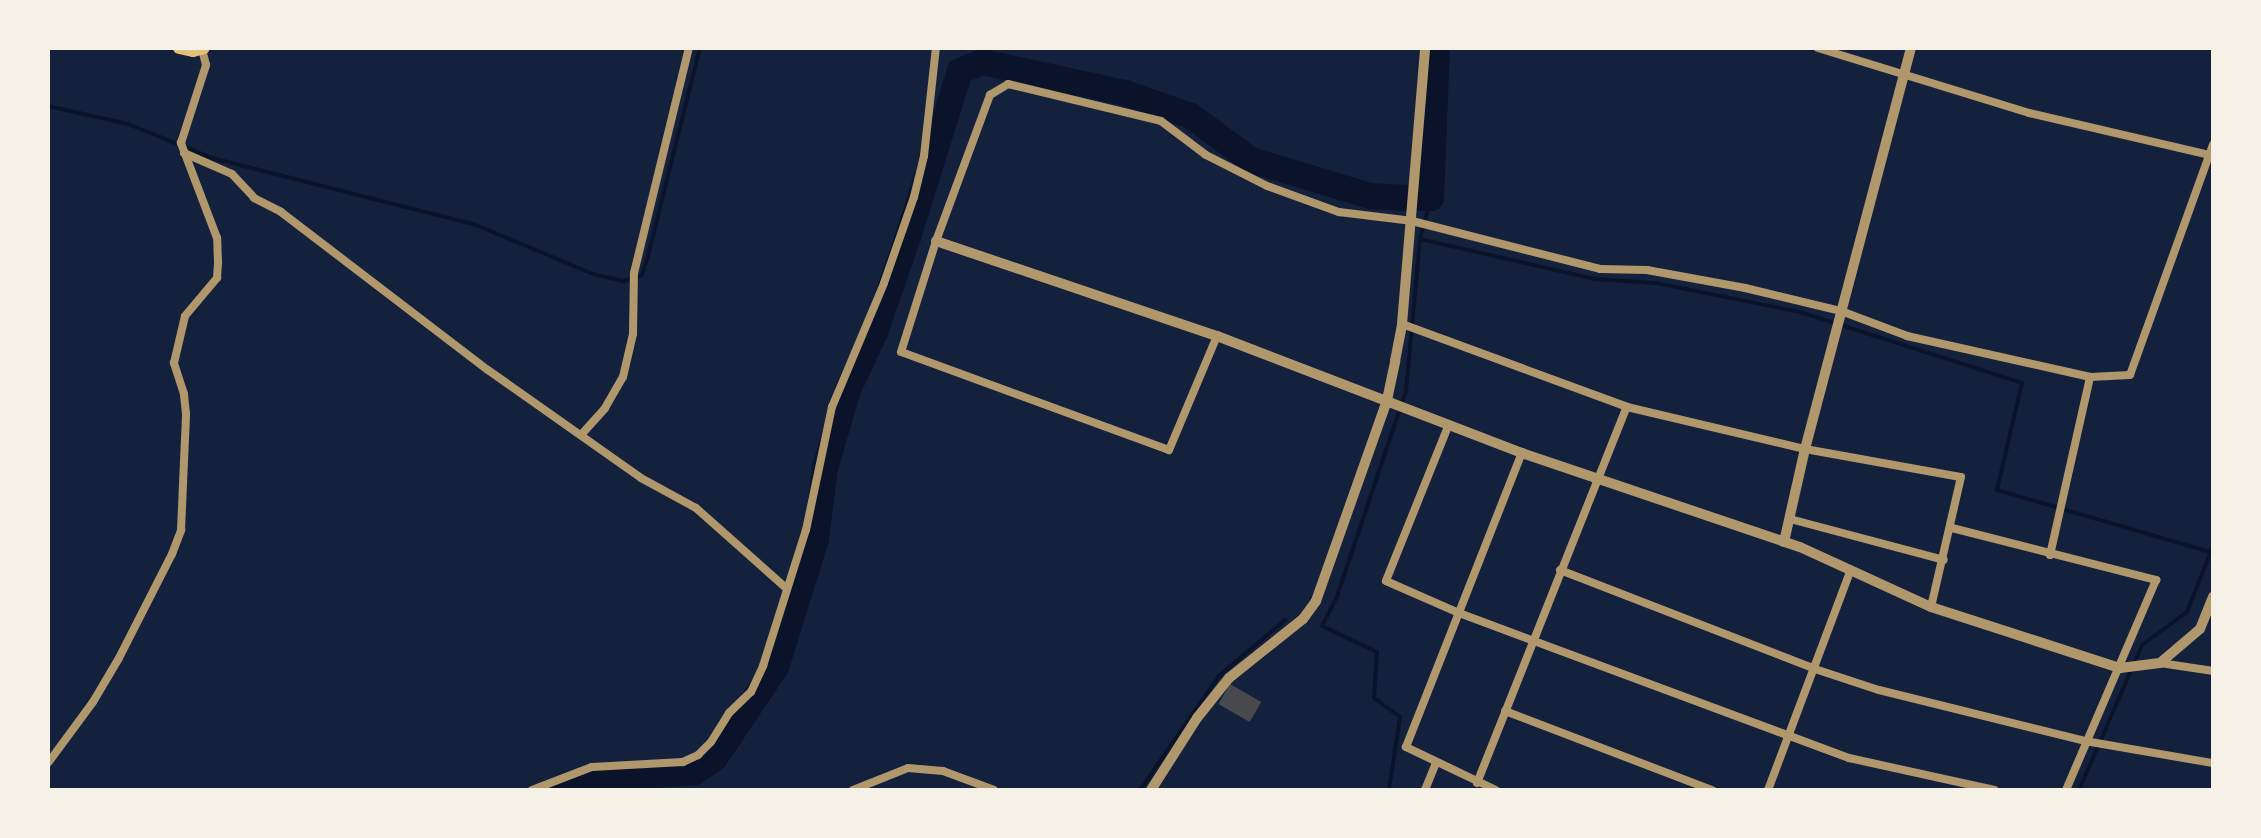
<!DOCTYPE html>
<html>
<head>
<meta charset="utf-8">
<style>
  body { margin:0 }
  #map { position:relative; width:2261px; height:838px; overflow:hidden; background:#14213d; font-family:"Space Grotesk",sans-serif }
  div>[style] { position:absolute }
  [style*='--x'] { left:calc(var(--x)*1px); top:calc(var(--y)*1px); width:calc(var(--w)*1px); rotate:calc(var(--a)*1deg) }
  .stream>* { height:4px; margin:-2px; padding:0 2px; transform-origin:2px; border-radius:2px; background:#0b132b }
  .river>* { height:26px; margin:-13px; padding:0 13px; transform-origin:13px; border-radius:13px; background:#0b132b }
  .building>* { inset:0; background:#48494c; transform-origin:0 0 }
  .minor>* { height:8px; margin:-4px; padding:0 4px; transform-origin:4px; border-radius:4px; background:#b1986c }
  .tertiary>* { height:10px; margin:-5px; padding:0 5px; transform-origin:5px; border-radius:5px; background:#b1986c }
  .secondary>* { height:12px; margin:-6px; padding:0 6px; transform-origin:6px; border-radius:6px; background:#e5c07b }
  span { translate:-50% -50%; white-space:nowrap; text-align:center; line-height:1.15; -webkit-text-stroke:8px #f6f1e7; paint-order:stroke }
  .frame { position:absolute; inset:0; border:50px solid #f6f1e7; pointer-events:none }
</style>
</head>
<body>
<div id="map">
  <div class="stream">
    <i style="--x:48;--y:106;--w:82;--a:12.7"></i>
    <i style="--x:128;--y:124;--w:91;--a:22"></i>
    <i style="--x:212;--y:158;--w:272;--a:14.2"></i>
    <i style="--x:476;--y:225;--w:127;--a:22.7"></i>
    <i style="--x:593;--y:274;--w:32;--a:13"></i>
    <i style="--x:624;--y:281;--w:19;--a:-18"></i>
    <i style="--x:642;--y:275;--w:20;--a:-72"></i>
    <i style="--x:648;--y:256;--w:214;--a:-76"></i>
    <i style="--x:1420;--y:239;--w:180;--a:12.9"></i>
    <i style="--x:1595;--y:279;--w:61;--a:3.8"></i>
    <i style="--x:1656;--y:283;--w:147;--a:11.4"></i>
    <i style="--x:1800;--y:312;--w:233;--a:17.7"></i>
    <i style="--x:2022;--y:383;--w:110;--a:103.2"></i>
    <i style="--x:1997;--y:490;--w:223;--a:16.2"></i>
    <i style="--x:1140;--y:790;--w:139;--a:-55.3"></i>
    <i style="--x:1219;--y:676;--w:87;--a:-40.3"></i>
    <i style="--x:1389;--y:790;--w:74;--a:-81.4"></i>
    <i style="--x:1400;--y:717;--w:32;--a:-144"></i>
    <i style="--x:1374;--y:698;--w:46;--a:-86.3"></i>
    <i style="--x:1377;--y:652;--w:61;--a:-154.7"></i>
    <i style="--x:1322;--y:626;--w:34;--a:-63"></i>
    <i style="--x:1337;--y:596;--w:216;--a:-71.4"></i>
    <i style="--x:1406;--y:391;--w:153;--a:-84.7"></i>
    <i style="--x:1420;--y:239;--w:42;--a:-75"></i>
    <i style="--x:2079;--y:790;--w:158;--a:-66.5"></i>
    <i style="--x:2142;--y:645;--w:56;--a:-36.3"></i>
    <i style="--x:2187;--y:612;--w:71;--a:-68.5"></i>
  </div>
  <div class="river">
    <i style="--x:1422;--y:198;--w:9;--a:0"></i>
    <i style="--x:1431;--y:198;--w:150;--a:-87.7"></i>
    <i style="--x:565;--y:790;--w:28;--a:-21"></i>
    <i style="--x:591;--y:780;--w:104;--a:-4.4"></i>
    <i style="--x:695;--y:772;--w:24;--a:-35"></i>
    <i style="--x:715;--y:758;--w:110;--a:-56.2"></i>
    <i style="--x:776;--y:667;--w:134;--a:-72.6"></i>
    <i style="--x:816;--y:539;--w:72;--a:-82.8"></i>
    <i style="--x:825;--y:468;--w:81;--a:-73.6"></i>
    <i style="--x:848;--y:390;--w:64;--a:-65"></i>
    <i style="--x:875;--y:332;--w:101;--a:-70.8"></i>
    <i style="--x:908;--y:237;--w:174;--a:-72.6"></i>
    <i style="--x:960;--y:71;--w:24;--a:-22"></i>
    <i style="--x:982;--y:62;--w:146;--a:12.2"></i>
    <i style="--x:1125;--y:93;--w:70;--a:19.2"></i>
    <i style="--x:1191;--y:116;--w:74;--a:36.3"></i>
    <i style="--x:1251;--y:160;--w:124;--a:16.8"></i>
    <i style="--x:1370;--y:196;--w:37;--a:3"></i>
  </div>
  <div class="building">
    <i style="left:1230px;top:684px;width:36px;height:23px;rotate:30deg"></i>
  </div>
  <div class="minor">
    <i style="--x:1818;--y:48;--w:221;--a:17.1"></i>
    <i style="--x:2029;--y:113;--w:186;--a:13.1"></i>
    <i style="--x:184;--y:153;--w:52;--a:23.6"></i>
    <i style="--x:232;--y:174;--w:33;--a:47"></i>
    <i style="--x:254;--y:198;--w:30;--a:27"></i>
    <i style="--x:281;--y:212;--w:260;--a:37.4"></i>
    <i style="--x:488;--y:370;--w:187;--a:35.2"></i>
    <i style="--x:641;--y:478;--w:63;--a:28.6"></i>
    <i style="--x:696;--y:508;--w:120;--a:41.6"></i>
    <i style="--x:1402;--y:324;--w:240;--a:20.2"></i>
    <i style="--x:1627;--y:407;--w:183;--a:13.3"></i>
    <i style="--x:1805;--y:449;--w:158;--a:10.2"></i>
    <i style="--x:1961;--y:477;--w:133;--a:103"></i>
    <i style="--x:1217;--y:336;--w:124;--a:112.8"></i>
    <i style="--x:1169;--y:450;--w:285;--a:-159.9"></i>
    <i style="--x:901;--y:352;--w:116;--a:-72.5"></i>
    <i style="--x:936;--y:241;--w:156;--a:-69.7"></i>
    <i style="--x:990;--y:95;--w:21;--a:-31"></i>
    <i style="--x:1008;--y:84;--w:157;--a:13.6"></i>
    <i style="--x:1161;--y:121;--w:56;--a:37.1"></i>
    <i style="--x:1206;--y:155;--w:68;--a:26.9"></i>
    <i style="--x:1267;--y:186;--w:77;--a:19.9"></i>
    <i style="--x:1339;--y:212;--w:74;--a:7"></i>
    <i style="--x:1412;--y:221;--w:194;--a:14.3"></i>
    <i style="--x:1600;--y:269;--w:47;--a:1.2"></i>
    <i style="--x:1647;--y:270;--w:100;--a:10.4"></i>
    <i style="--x:1745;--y:288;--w:99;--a:13.5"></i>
    <i style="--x:1841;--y:311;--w:71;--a:20.7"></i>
    <i style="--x:1907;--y:336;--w:188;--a:12.6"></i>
    <i style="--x:2090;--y:377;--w:40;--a:-2.9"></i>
    <i style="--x:2130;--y:375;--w:245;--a:-70.2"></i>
    <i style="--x:1449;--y:424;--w:169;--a:111.9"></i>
    <i style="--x:1386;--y:581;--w:80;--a:23.7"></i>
    <i style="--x:1459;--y:613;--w:416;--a:20.4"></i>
    <i style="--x:1849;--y:758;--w:149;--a:12.4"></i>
    <i style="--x:581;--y:435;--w:36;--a:-48"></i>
    <i style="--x:605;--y:408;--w:36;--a:-60"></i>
    <i style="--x:623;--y:377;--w:44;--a:-76.9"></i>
    <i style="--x:633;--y:334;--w:61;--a:-89.1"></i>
    <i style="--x:634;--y:273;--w:232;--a:-76.3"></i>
    <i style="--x:1790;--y:519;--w:159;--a:14.9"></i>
    <i style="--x:1952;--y:528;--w:211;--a:14.3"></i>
    <i style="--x:2156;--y:580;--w:228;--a:113.2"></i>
    <i style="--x:2050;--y:555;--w:182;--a:-77.3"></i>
    <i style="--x:1560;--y:570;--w:274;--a:21.2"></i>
    <i style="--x:1815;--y:669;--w:67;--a:18.2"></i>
    <i style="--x:1879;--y:690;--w:212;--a:13.9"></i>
    <i style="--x:2085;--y:741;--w:130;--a:9.8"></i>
    <i style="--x:2160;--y:663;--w:54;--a:8.6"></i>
    <i style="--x:1505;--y:711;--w:222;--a:20.9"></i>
    <i style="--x:48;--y:763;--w:76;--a:-53.6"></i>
    <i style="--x:93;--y:702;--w:51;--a:-59.4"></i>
    <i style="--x:119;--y:658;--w:117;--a:-63"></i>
    <i style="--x:172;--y:554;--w:26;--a:-69"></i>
    <i style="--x:181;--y:530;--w:116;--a:-87.5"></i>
    <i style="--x:186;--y:414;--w:20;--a:-96"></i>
    <i style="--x:184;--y:394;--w:33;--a:-108"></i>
    <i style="--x:174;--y:363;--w:48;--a:-76.8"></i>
    <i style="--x:185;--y:316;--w:50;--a:-49.9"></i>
    <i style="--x:217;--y:278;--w:16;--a:-86"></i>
    <i style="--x:218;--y:262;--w:24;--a:-92"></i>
    <i style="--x:217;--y:238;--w:102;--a:-110.8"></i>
    <i style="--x:181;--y:143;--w:82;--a:-72.2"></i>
    <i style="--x:206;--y:65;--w:16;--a:-104"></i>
    <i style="--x:1477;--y:783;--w:405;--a:-68.3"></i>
    <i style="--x:532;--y:790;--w:64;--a:-21"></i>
    <i style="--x:592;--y:767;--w:91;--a:-3.1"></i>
    <i style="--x:683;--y:762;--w:17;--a:-25"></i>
    <i style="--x:698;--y:755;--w:18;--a:-45"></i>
    <i style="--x:711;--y:742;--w:34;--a:-58"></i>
    <i style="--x:729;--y:713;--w:30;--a:-44"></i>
    <i style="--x:751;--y:692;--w:29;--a:-65"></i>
    <i style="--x:763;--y:666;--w:143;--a:-72.5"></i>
    <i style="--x:806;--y:530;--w:126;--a:-78.1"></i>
    <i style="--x:832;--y:407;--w:134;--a:-67.2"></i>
    <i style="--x:884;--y:283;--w:91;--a:-70.8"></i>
    <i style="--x:914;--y:197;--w:42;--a:-76.3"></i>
    <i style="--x:924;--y:156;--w:109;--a:-83.7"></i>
    <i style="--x:853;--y:790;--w:59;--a:-21.8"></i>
    <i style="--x:908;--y:768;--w:35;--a:5"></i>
    <i style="--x:943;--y:771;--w:54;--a:20.4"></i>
    <i style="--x:1425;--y:790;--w:29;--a:-68"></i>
    <i style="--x:1496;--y:790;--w:100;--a:-154.5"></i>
    <i style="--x:1406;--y:747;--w:316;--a:-68.5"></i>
    <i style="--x:1768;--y:790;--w:233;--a:-69.4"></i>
  </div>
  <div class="tertiary">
    <i style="--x:936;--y:241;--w:297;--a:18.7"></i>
    <i style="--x:1217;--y:336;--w:327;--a:21"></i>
    <i style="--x:1522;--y:453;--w:293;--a:18.7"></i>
    <i style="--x:1800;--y:547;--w:144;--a:24.6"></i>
    <i style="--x:1931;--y:607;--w:199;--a:17.9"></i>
    <i style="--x:2120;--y:668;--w:40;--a:-7.1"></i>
    <i style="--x:2160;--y:663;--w:52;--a:-40.4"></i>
    <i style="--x:2200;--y:629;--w:35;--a:-68"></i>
    <i style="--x:1784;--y:542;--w:95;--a:-77.3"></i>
    <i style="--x:1805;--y:449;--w:415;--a:-75.2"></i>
    <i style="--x:1151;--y:790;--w:85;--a:-57.4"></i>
    <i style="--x:1197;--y:718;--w:51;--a:-51.3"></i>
    <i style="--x:1229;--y:678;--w:95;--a:-38.6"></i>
    <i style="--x:1303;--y:619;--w:22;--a:-54"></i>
    <i style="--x:1316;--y:601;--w:213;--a:-70.5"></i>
    <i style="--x:1387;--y:400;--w:40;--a:-78"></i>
    <i style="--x:1395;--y:361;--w:38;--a:-79"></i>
    <i style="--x:1402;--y:324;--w:277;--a:-85.2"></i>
  </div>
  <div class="secondary">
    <i style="--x:179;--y:48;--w:14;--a:12"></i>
    <i style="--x:193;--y:51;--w:11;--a:-15"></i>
  </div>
  <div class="frame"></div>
</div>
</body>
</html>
